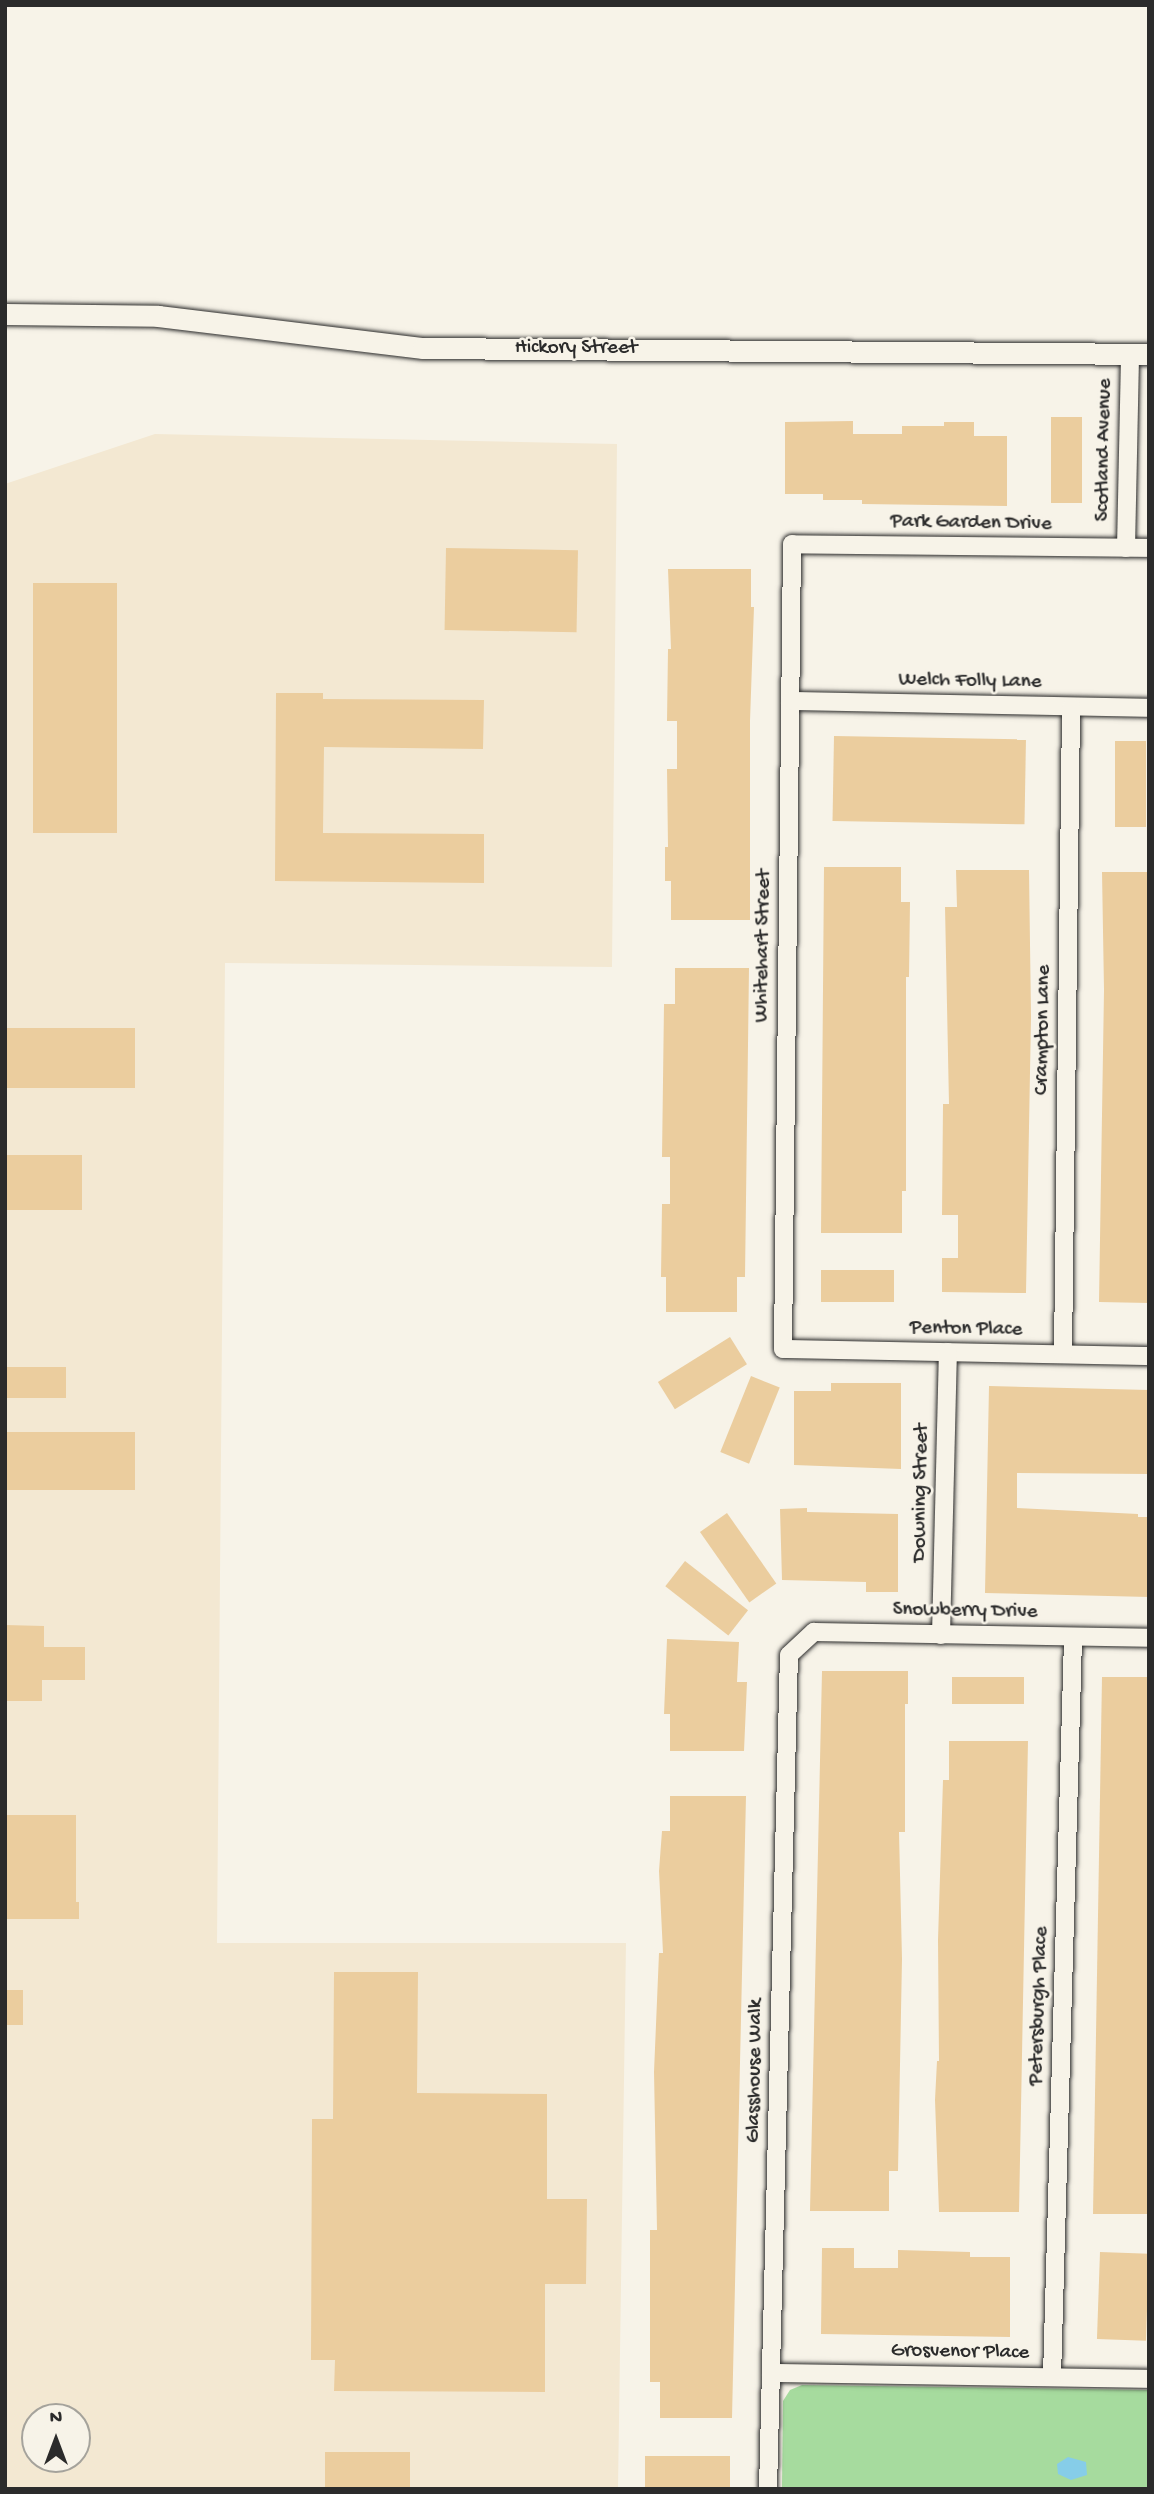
<!DOCTYPE html>
<html>
<head>
<meta charset="utf-8">
<style>
  body { margin:0 }
  #map { position:relative; width:1154px; height:2494px; overflow:hidden; background:#f7f3e8; font-family:"Gochi Hand",sans-serif }
  div>[style] { position:absolute }
  [style*='--x'] { left:calc(var(--x)*1px); top:calc(var(--y)*1px); width:calc(var(--w)*1px); rotate:calc(var(--a)*1deg) }
  .built>* { inset:0; background:#f3e8d2 }
  .green>* { inset:0; background:#a6db9e }
  .water>* { inset:0; background:#86cde8 }
  .building>* { inset:0; background:#ebcd9e; transform-origin:0 0 }
  .roads { filter:drop-shadow(0 0 2px #2b2b2b) drop-shadow(0 0 2px #2b2b2b) }
  .minor>* { height:18px; margin:-9px; padding:0 9px; transform-origin:9px; border-radius:9px; background:#f7f3e8 }
  .tertiary>* { height:21px; margin:-10.5px; padding:0 10.5px; transform-origin:10.5px; border-radius:10.5px; background:#f7f3e8 }
  span { translate:-50% -50%; white-space:nowrap; text-align:center; line-height:1.15; -webkit-text-stroke:5px #f7f3e8; paint-order:stroke }
  .street-label { font-size:21px; color:#2b2b2b }
  .frame { position:absolute; inset:0; border:7px solid #2b2b2b; pointer-events:none }
  .north { position:absolute; left:21px; top:2403px; width:70px; height:70px; box-sizing:border-box; background:#f7f3e8; border:2px solid #a5a39c; border-radius:50%; rotate:0deg; font-size:19px; font-weight:700; line-height:28px; text-align:center; color:#2b2b2b }
  .north::after { content:''; display:block; margin:auto; width:24px; height:32px; background:#2b2b2b; clip-path:polygon(50% 0,100% 100%,50% 72%,0 100%) }
</style>
</head>
<body>
<div id="map">
  <div class="built">
    <i style="clip-path:polygon(evenodd,155px 434px,617px 444px,612px 967px,225px 963px,217px 1943px,626px 1943px,618px 2489px,5px 2489px,5px 484px,155px 434px,35px 2417px,77px 2417px,77px 2459px,35px 2459px,35px 2417px)"></i>
  </div>
  <div class="green">
    <i style="clip-path:polygon(802px 2385px,1149px 2390px,1149px 2489px,782px 2489px,783px 2401px,790px 2390px)"></i>
  </div>
  <div class="water">
    <i style="clip-path:polygon(1068px 2457px,1086px 2462px,1087px 2475px,1071px 2480px,1058px 2474px,1057px 2464px)"></i>
  </div>
  <div class="building">
    <i style="left:1051px;top:417px;width:31px;height:86px"></i>
    <i style="clip-path:polygon(853px 421px,853px 434px,902px 434px,902px 426px,944px 426px,944px 422px,974px 422px,974px 436px,1007px 436px,1007px 506px,862px 504px,862px 500px,823px 500px,823px 494px,785px 494px,785px 422px)"></i>
    <i style="left:446px;top:548px;width:132px;height:82px;rotate:1deg"></i>
    <i style="clip-path:polygon(668px 569px,751px 569px,751px 607px,754px 607px,750px 721px,750px 920px,671px 920px,671px 881px,665px 881px,665px 847px,668px 847px,667px 769px,677px 769px,677px 721px,667px 721px,668px 649px,671px 649px)"></i>
    <i style="left:33px;top:583px;width:84px;height:250px"></i>
    <i style="clip-path:polygon(276px 693px,323px 693px,323px 699px,484px 700px,483px 749px,324px 747px,323px 833px,484px 834px,484px 883px,275px 881px)"></i>
    <i style="left:834px;top:736px;width:192px;height:85px;rotate:1deg"></i>
    <i style="left:1115px;top:741px;width:31px;height:86px"></i>
    <i style="clip-path:polygon(824px 867px,901px 867px,901px 902px,910px 902px,909px 977px,906px 977px,906px 1191px,902px 1191px,902px 1233px,821px 1233px)"></i>
    <i style="clip-path:polygon(956px 870px,1029px 870px,1031px 1017px,1026px 1293px,942px 1292px,942px 1258px,958px 1258px,958px 1215px,942px 1215px,943px 1104px,949px 1104px,945px 907px,957px 907px)"></i>
    <i style="clip-path:polygon(1102px 872px,1149px 872px,1149px 1303px,1099px 1302px,1104px 990px)"></i>
    <i style="clip-path:polygon(675px 968px,749px 968px,745px 1277px,737px 1277px,737px 1312px,666px 1312px,666px 1277px,661px 1277px,662px 1204px,670px 1204px,670px 1157px,662px 1157px,664px 1004px,675px 1004px)"></i>
    <i style="left:135px;top:1028px;width:60px;height:130px;rotate:90deg"></i>
    <i style="left:5px;top:1155px;width:77px;height:55px"></i>
    <i style="left:821px;top:1270px;width:73px;height:32px"></i>
    <i style="left:730px;top:1337px;width:32px;height:85px;rotate:58deg"></i>
    <i style="left:5px;top:1367px;width:61px;height:31px"></i>
    <i style="left:751px;top:1376px;width:31px;height:82px;rotate:22deg"></i>
    <i style="clip-path:polygon(831px 1383px,901px 1383px,901px 1469px,794px 1465px,794px 1391px,831px 1391px)"></i>
    <i style="clip-path:polygon(989px 1386px,1149px 1390px,1149px 1474px,1017px 1473px,1017px 1508px,1138px 1514px,1138px 1517px,1149px 1517px,1149px 1597px,985px 1593px)"></i>
    <i style="left:5px;top:1432px;width:130px;height:58px"></i>
    <i style="clip-path:polygon(807px 1508px,807px 1512px,898px 1514px,898px 1592px,866px 1592px,866px 1582px,782px 1580px,780px 1509px)"></i>
    <i style="left:727px;top:1513px;width:86px;height:33px;rotate:55deg"></i>
    <i style="left:685px;top:1561px;width:80px;height:32px;rotate:38deg"></i>
    <i style="clip-path:polygon(5px 1625px,44px 1626px,44px 1647px,85px 1647px,85px 1680px,42px 1680px,42px 1701px,5px 1701px)"></i>
    <i style="clip-path:polygon(667px 1639px,739px 1642px,737px 1682px,747px 1682px,744px 1751px,670px 1751px,670px 1714px,664px 1714px)"></i>
    <i style="clip-path:polygon(822px 1671px,908px 1671px,908px 1704px,905px 1704px,905px 1832px,899px 1832px,902px 1959px,898px 2171px,889px 2171px,889px 2211px,810px 2211px)"></i>
    <i style="left:952px;top:1677px;width:72px;height:27px"></i>
    <i style="clip-path:polygon(1102px 1677px,1149px 1677px,1149px 2214px,1093px 2214px)"></i>
    <i style="clip-path:polygon(949px 1741px,1028px 1741px,1019px 2212px,939px 2212px,935px 2100px,937px 2061px,939px 2061px,938px 1940px,943px 1780px,949px 1780px)"></i>
    <i style="clip-path:polygon(670px 1796px,746px 1796px,732px 2418px,660px 2418px,660px 2382px,650px 2382px,650px 2230px,657px 2230px,654px 2072px,659px 1953px,663px 1953px,659px 1871px,662px 1831px,670px 1831px)"></i>
    <i style="clip-path:polygon(5px 1815px,76px 1815px,76px 1902px,79px 1902px,79px 1919px,5px 1919px)"></i>
    <i style="clip-path:polygon(334px 1972px,418px 1972px,417px 2093px,547px 2094px,547px 2199px,587px 2199px,586px 2284px,545px 2284px,545px 2392px,334px 2391px,335px 2360px,311px 2360px,312px 2119px,333px 2119px)"></i>
    <i style="left:5px;top:1990px;width:18px;height:35px"></i>
    <i style="clip-path:polygon(822px 2248px,854px 2248px,854px 2268px,898px 2268px,898px 2250px,970px 2252px,970px 2257px,1010px 2257px,1010px 2337px,821px 2334px)"></i>
    <i style="left:1100px;top:2252px;width:49px;height:87px;rotate:2deg"></i>
    <i style="left:325px;top:2452px;width:85px;height:37px"></i>
    <i style="left:645px;top:2456px;width:85px;height:33px"></i>
  </div>
  <div class="roads">
    <div class="minor">
      <i style="--x:1126;--y:548;--w:194;--a:-88.8"></i>
      <i style="--x:1149;--y:548;--w:357;--a:-179.4"></i>
      <i style="--x:792;--y:544;--w:805;--a:90.64"></i>
      <i style="--x:783;--y:1349;--w:366;--a:1.1"></i>
      <i style="--x:790;--y:701;--w:359;--a:1.1"></i>
      <i style="--x:1063;--y:1354;--w:647;--a:-89.29"></i>
      <i style="--x:941;--y:1635;--w:283;--a:-88.6"></i>
      <i style="--x:771;--y:2373;--w:378;--a:0.9"></i>
      <i style="--x:1052;--y:2377;--w:740;--a:-88.37"></i>
      <i style="--x:768;--y:2489;--w:834;--a:-88.56"></i>
      <i style="--x:789;--y:1655;--w:34;--a:-43"></i>
      <i style="--x:814;--y:1632;--w:335;--a:1"></i>
    </div>
    <div class="tertiary">
      <i style="--x:5;--y:314;--w:153;--a:0.7"></i>
      <i style="--x:158;--y:316;--w:267;--a:6.9"></i>
      <i style="--x:423;--y:348;--w:726;--a:0.47"></i>
    </div>
  </div>
  <div class="street-label">
    <span style="left:576px;top:349px">Hickory Street</span>
    <span style="left:1105px;top:450px;rotate:-89deg">Scotland Avenue</span>
    <span style="left:971px;top:524px;rotate:1deg">Park Garden Drive</span>
    <span style="left:970px;top:682px;rotate:1deg">Welch Folly Lane</span>
    <span style="left:764px;top:946px;rotate:-89deg">Whitehart Street</span>
    <span style="left:1044px;top:1030px;rotate:-89deg">Crampton Lane</span>
    <span style="left:966px;top:1330px;rotate:1deg">Penton Place</span>
    <span style="left:922px;top:1493px;rotate:-89deg">Downing Street</span>
    <span style="left:965px;top:1612px;rotate:1deg">Snowberry Drive</span>
    <span style="left:1040px;top:2006px;rotate:-88deg">Petersburgh Place</span>
    <span style="left:756px;top:2071px;rotate:-89deg">Glasshouse Walk</span>
    <span style="left:960px;top:2353px;rotate:1deg">Grosvenor Place</span>
  </div>
  <div class="frame"></div>
  <div class="north">N</div>
</div>
</body>
</html>
